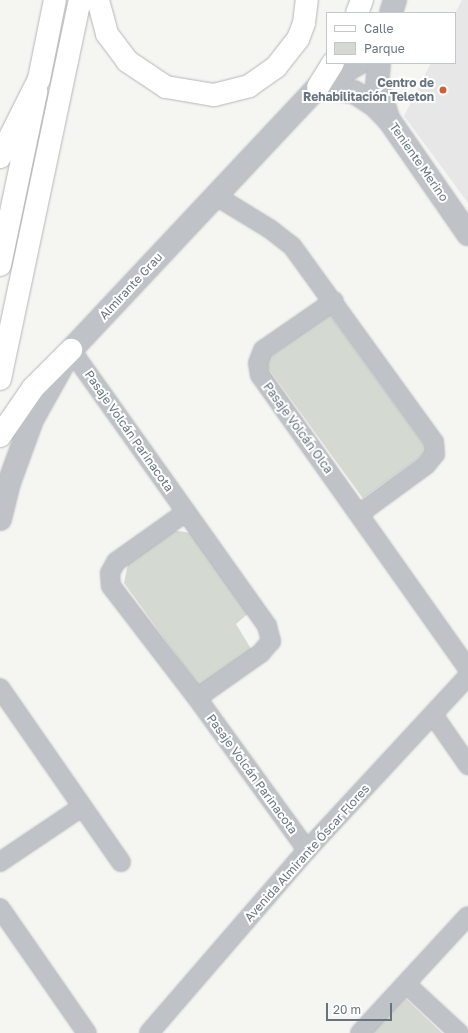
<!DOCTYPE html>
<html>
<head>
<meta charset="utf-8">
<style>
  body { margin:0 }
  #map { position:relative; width:468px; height:1033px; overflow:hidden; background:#f5f5f2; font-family:"Golos Text",sans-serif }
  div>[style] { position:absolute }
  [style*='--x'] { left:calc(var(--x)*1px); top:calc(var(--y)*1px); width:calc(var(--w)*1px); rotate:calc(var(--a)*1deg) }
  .built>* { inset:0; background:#e6e7e6 }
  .green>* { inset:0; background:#d4dad2; transform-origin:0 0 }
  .roads { filter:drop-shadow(0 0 1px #b3b6ba) drop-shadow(0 0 1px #b3b6ba) }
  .minor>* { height:18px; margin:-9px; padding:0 9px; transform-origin:9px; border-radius:9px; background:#bfc2c6 }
  .tertiary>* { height:22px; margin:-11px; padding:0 11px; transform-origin:11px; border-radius:11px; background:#bfc2c6 }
  .primary>* { height:22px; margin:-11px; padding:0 11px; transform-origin:11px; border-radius:11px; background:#fff }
  .trunk>* { height:22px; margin:-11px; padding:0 11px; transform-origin:11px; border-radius:11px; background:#fff }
  .dots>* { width:11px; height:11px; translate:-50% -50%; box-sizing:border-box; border:2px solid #fff; border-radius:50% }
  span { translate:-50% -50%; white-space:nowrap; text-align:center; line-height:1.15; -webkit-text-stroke:4px #fff; paint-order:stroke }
  .poi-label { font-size:12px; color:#677480; font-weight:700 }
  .right { translate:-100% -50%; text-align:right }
  .street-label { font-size:12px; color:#677480 }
  .legend { position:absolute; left:326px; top:12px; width:130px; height:52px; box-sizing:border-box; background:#fff; border:1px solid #c2c7cc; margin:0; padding:5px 7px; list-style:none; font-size:12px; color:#677480 }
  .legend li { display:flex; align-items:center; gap:8px; height:20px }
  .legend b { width:20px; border:1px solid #c2c7cc }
  .scale { position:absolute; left:326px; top:1003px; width:66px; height:18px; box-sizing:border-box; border:2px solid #677480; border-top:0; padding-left:5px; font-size:12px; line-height:14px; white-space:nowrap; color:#677480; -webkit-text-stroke:3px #fff; paint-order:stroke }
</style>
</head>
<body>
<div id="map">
  <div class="built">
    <i style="clip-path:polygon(462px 0,468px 0,468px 203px,404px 116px,431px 63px,455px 63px,455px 13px)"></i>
  </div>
  <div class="green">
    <i style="left:329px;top:314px;width:169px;height:81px;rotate:54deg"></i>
    <i style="clip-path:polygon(171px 530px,192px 533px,249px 613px,236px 624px,256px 657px,204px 693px,124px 583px,129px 559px)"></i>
    <i style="clip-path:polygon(403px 996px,442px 1033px,369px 1033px)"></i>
  </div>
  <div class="roads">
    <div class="minor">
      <i style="--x:216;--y:196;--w:63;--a:31.4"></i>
      <i style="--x:270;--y:229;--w:28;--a:38"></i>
      <i style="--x:292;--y:246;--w:242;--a:54.1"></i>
      <i style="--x:434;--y:442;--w:12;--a:85"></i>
      <i style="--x:435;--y:454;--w:14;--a:129"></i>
      <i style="--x:426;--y:465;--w:83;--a:143.8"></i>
      <i style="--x:334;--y:301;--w:86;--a:145.4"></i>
      <i style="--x:263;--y:350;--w:14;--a:111"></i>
      <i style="--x:258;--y:363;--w:12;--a:81"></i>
      <i style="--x:260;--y:375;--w:360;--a:54.7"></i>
      <i style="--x:71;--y:350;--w:339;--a:54.6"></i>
      <i style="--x:267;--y:626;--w:16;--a:75"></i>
      <i style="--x:271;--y:641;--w:16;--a:130"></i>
      <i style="--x:261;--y:653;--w:78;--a:144.9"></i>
      <i style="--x:186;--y:512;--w:86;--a:144.5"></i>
      <i style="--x:116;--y:562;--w:13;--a:119"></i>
      <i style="--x:110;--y:573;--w:13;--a:86"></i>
      <i style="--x:111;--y:586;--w:141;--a:52.5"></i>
      <i style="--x:197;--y:698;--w:188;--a:54.1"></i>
      <i style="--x:0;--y:688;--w:212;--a:55.2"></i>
      <i style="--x:434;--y:716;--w:60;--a:55.2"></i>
      <i style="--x:0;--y:862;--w:99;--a:-33.9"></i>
      <i style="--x:0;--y:908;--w:152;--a:55.2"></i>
      <i style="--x:406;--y:984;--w:72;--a:42.8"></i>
      <i style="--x:149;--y:1033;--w:242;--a:-49.2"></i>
      <i style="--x:307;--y:850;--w:237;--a:-47.2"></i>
      <i style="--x:360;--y:1033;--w:159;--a:-47.3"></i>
    </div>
    <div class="tertiary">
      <i style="--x:391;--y:13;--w:14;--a:-73"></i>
      <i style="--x:379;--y:63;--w:21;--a:95"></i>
      <i style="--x:377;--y:84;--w:38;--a:72"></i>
      <i style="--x:389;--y:120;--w:139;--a:55.3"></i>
      <i style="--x:318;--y:87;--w:36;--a:8"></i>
      <i style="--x:354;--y:92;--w:24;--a:33"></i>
      <i style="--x:374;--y:105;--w:18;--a:45"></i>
      <i style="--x:0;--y:519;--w:37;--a:-76"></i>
      <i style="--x:9;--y:483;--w:67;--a:-69.9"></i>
      <i style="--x:32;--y:420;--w:80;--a:-60.9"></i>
      <i style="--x:71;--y:350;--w:361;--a:-46.8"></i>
      <i style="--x:318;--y:87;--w:48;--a:-30.3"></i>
    </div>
    <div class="primary">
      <i style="--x:0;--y:265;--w:177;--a:-78.2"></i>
      <i style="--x:0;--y:379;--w:387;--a:-78.1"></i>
      <i style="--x:0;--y:436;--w:58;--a:-55.5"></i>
      <i style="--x:33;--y:388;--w:54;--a:-45"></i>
    </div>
    <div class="trunk">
      <i style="--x:98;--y:0;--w:35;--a:75"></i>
      <i style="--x:107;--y:34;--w:34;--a:53"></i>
      <i style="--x:127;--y:61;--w:47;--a:33.7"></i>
      <i style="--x:166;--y:87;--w:49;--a:9.5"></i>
      <i style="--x:214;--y:95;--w:36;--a:-14"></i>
      <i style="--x:249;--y:86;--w:33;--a:-35"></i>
      <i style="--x:276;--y:67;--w:36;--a:-52"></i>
      <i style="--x:298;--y:39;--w:17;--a:-69"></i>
      <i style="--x:304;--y:23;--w:23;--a:-83"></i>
      <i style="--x:357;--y:13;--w:14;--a:-69"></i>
      <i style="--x:318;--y:87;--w:28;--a:-58"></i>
      <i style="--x:0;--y:157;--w:87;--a:-63.4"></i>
      <i style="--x:39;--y:79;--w:81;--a:-78.6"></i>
    </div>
  </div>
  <div class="dots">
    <i style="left:443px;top:90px;background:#d15e36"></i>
  </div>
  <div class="poi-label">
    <span class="right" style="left:434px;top:90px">Centro de<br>Rehabilitación Teleton</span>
  </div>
  <div class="street-label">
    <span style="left:419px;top:162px;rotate:55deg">Teniente Merino</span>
    <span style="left:131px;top:286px;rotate:-47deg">Almirante Grau</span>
    <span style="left:298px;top:428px;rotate:54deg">Pasaje Volcán Olca</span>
    <span style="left:129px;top:431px;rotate:55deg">Pasaje Volcán Parinacota</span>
    <span style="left:252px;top:774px;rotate:54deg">Pasaje Volcán Parinacota</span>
    <span style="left:307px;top:853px;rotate:-48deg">Avenida Almirante Óscar Flores</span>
  </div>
  <ul class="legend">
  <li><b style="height:5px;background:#fff"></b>Calle</li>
  <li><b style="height:11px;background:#d4dad2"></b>Parque</li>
  </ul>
  <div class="scale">20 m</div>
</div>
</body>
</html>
